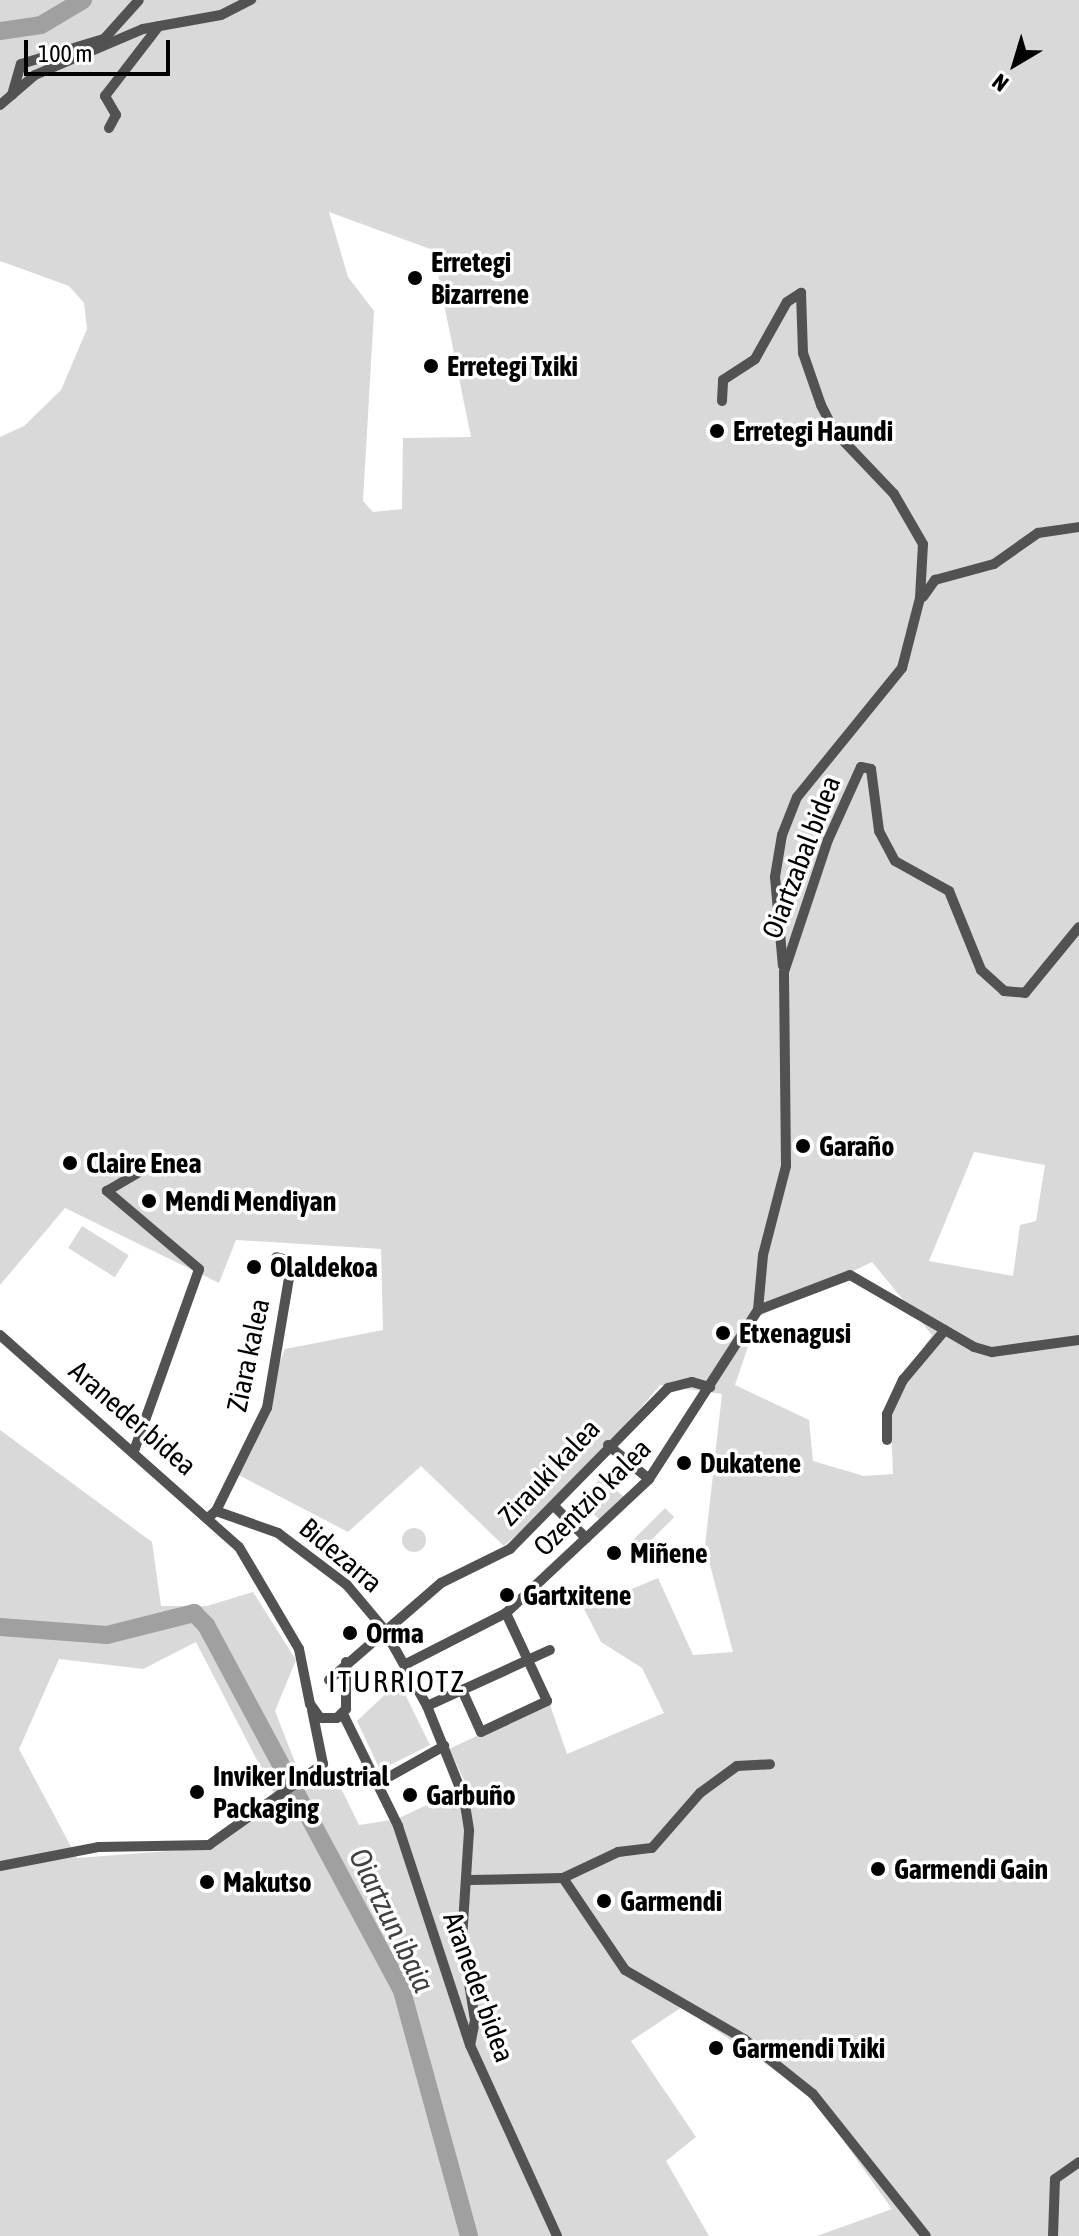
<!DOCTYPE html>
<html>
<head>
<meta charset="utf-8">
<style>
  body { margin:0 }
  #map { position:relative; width:1079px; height:2236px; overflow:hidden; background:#fff; font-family:"Asap Condensed",sans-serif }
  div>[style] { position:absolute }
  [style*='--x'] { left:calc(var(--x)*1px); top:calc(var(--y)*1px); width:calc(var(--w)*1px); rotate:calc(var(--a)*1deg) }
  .green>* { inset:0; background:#d9d9d9; transform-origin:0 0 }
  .round { border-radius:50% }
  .river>* { height:18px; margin:-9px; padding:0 9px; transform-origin:9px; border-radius:9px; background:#a0a0a0 }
  .minor>* { height:10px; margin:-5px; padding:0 5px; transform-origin:5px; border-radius:5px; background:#525252 }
  .dots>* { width:22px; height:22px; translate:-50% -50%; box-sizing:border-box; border:4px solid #fff; border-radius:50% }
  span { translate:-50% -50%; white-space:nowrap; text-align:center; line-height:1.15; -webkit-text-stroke:7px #fff; paint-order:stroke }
  .poi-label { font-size:28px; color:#000; font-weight:700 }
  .left { translate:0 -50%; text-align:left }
  .street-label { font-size:28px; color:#000 }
  .neighbourhood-label { font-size:30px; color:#000; letter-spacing:2px }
  .water-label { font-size:30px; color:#414141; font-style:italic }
  .north { position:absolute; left:975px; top:24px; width:80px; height:80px; -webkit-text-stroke:6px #fff; paint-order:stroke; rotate:218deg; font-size:22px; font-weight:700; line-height:32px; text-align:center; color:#000 }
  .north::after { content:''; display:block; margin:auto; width:28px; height:36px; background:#000; clip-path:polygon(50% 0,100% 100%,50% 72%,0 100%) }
  .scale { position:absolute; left:24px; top:40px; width:146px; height:36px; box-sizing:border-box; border:4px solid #000; border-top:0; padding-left:10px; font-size:24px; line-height:28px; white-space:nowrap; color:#000; -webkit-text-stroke:6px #fff; paint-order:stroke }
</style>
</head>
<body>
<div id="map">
  <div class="green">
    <i style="clip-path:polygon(evenodd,0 0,1079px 0,1079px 2236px,817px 2236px,892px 2209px,810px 2094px,682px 2007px,631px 2041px,696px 2137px,666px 2161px,709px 2236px,0 2236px,0 1430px,152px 1542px,161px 1606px,207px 1606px,253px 1592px,296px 1660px,275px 1711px,304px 1785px,334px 1774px,359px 1825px,397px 1819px,467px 1786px,449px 1749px,549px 1702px,567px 1754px,664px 1713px,642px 1668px,601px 1642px,584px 1609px,658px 1578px,693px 1655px,733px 1652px,705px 1546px,722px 1394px,660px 1385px,588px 1470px,504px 1546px,421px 1466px,348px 1532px,235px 1473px,285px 1349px,383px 1330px,381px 1249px,236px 1240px,219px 1283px,65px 1208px,0 1285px,0 437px,24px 426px,61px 390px,87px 329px,84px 303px,69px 286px,0 261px,0 0,329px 212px,433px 250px,471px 437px,403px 438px,402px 509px,373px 512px,363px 501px,374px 311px,348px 277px,329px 212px,0 0,974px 1152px,1045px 1165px,1036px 1221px,1020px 1225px,1013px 1276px,929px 1261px,974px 1152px,0 0,872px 1262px,932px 1335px,890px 1396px,893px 1474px,864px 1476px,813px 1461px,809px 1420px,735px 1385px,758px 1317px,872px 1262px,0 0,196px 1642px,276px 1797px,208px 1848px,77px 1858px,19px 1749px,59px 1659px,143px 1669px,196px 1642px)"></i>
    <i style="left:82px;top:1226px;width:55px;height:26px;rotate:32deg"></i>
    <i style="clip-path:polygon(601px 1477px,624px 1497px,600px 1520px,580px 1503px)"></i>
    <i style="left:665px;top:1508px;width:13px;height:45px;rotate:45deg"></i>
    <i class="round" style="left:402px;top:1528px;width:24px;height:24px"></i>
    <i style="clip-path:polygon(393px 1687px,402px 1688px,430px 1745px,380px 1770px,357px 1721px)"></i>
  </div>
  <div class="river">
    <i style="--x:0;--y:31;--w:41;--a:-8.3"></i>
    <i style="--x:41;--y:25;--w:49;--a:-30.8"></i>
    <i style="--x:0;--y:1627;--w:107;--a:4.3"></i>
    <i style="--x:107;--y:1635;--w:90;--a:-14.2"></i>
    <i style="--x:194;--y:1613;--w:17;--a:45"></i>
    <i style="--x:206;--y:1625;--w:415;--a:61.8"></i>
    <i style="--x:402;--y:1991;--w:254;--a:74.7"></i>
  </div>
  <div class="minor">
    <i style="--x:12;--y:95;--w:32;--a:-74"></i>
    <i style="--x:21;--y:64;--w:87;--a:-16.8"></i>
    <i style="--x:104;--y:39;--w:52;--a:-48.1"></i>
    <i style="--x:0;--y:105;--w:46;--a:-40.6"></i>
    <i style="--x:35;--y:75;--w:117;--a:-23.1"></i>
    <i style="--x:143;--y:29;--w:79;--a:-10.2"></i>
    <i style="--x:221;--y:15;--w:34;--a:-27"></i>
    <i style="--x:109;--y:128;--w:15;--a:-62"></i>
    <i style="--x:116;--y:115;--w:22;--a:-120"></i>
    <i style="--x:105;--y:96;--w:88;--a:-52.4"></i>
    <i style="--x:722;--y:401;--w:21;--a:-87"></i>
    <i style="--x:723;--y:380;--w:38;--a:-33"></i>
    <i style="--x:755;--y:359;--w:65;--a:-60.7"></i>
    <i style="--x:787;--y:302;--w:17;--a:-33"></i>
    <i style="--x:801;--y:293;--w:60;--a:88.1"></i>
    <i style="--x:803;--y:353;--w:55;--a:70.9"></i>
    <i style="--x:821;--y:405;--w:29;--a:63"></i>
    <i style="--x:834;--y:431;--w:87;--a:46.4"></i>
    <i style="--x:894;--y:494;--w:58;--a:59.9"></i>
    <i style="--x:923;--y:544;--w:54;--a:93.2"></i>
    <i style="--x:920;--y:598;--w:72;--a:104.4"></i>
    <i style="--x:902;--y:668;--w:166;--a:129.1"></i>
    <i style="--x:797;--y:797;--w:41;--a:111.5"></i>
    <i style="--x:782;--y:835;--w:43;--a:99.5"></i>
    <i style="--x:775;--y:877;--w:89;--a:84.9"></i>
    <i style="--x:923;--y:597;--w:21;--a:-55"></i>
    <i style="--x:935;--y:580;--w:61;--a:-15.2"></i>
    <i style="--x:994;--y:564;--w:54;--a:-35.2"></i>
    <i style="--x:1038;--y:533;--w:41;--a:-8.3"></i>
    <i style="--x:758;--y:1310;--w:98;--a:-20.8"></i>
    <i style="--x:850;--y:1275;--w:143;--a:30.1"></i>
    <i style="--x:974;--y:1347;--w:19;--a:16"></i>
    <i style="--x:992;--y:1352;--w:88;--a:-7.9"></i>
    <i style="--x:0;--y:1335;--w:319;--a:41.6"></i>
    <i style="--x:239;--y:1547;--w:118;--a:59.5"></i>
    <i style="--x:299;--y:1649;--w:56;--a:78.7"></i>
    <i style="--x:310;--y:1704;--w:17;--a:54"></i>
    <i style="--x:320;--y:1718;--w:17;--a:0"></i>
    <i style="--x:337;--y:1718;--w:13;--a:-45"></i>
    <i style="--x:346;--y:1709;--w:47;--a:-90"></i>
    <i style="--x:887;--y:1440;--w:26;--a:-90"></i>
    <i style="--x:887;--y:1414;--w:38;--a:-65"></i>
    <i style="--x:903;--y:1380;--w:65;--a:-50"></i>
    <i style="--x:608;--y:1445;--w:53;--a:39.7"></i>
    <i style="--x:134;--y:1451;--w:193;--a:-70.3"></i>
    <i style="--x:199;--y:1269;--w:121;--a:-139.7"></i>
    <i style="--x:107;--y:1191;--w:56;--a:-30.3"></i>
    <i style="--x:555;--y:1507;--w:44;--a:45"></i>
    <i style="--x:216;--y:1511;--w:115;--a:-63.7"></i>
    <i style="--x:267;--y:1408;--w:132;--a:-80.4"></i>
    <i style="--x:289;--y:1278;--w:18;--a:-96"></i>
    <i style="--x:287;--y:1260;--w:11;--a:-165"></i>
    <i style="--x:209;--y:1517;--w:9;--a:-41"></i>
    <i style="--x:216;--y:1511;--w:66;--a:19.5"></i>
    <i style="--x:278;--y:1533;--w:86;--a:37"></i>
    <i style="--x:347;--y:1585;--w:57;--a:49.9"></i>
    <i style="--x:384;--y:1629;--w:88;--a:60.8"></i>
    <i style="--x:427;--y:1706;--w:99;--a:68.1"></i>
    <i style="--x:464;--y:1798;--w:33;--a:81"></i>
    <i style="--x:469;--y:1831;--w:109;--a:93.7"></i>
    <i style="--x:462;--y:1940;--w:81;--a:80.8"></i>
    <i style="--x:475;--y:2020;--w:25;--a:101"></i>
    <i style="--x:406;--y:1664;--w:112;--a:-27"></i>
    <i style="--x:506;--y:1613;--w:196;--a:-43.1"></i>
    <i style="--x:649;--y:1479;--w:201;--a:-57.2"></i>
    <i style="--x:758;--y:1310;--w:55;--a:-84.8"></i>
    <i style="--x:763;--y:1255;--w:92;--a:-75.5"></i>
    <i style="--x:786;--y:1166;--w:194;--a:-90.6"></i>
    <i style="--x:784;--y:972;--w:139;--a:-71.6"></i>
    <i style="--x:828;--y:840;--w:80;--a:-65.7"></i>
    <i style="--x:861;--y:767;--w:10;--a:11"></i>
    <i style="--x:871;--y:769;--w:63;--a:82.6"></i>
    <i style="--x:879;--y:831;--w:34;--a:62"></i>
    <i style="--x:895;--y:861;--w:62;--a:29.1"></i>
    <i style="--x:949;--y:891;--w:85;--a:67.9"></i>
    <i style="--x:981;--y:970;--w:31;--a:42"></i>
    <i style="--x:1004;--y:991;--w:21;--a:5"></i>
    <i style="--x:1025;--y:993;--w:85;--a:-50.7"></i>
    <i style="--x:329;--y:1680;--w:148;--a:-40.9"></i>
    <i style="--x:441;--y:1583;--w:77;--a:-26.2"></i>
    <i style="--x:510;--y:1549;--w:226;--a:-45.5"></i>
    <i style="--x:668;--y:1388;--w:25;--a:-14"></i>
    <i style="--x:692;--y:1382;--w:19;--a:16"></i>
    <i style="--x:462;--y:1690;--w:46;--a:65.7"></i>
    <i style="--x:481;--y:1732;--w:73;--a:-25.2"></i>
    <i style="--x:547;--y:1701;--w:97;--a:-115"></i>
    <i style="--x:427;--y:1706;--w:135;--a:-24.5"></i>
    <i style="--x:343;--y:1714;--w:125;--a:63.8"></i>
    <i style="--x:398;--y:1826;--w:231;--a:71.8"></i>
    <i style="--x:470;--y:2045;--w:210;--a:65.5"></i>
    <i style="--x:378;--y:1783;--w:76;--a:-29.3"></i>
    <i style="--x:0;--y:1866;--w:101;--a:-10.9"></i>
    <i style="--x:99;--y:1847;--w:110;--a:-1"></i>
    <i style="--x:209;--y:1845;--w:140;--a:-35.4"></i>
    <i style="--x:323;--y:1764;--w:55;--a:-101.5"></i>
    <i style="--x:563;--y:1878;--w:61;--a:-25.3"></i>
    <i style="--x:618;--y:1852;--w:34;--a:-7"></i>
    <i style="--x:652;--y:1848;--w:73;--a:-48.9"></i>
    <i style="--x:700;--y:1793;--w:46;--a:-36.1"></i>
    <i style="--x:737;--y:1766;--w:33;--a:-3"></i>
    <i style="--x:470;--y:1880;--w:93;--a:-1.2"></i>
    <i style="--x:563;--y:1878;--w:111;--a:56"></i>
    <i style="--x:625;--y:1970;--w:138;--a:30.1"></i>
    <i style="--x:744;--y:2039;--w:88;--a:38.6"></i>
    <i style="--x:813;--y:2094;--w:181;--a:51.5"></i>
    <i style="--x:1053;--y:2236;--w:57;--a:-88"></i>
    <i style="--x:1055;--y:2179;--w:29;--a:-35"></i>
  </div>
  <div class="dots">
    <i style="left:415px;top:278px;background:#000"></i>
    <i style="left:431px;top:366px;background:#000"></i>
    <i style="left:717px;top:431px;background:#000"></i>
    <i style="left:803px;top:1146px;background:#000"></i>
    <i style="left:70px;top:1163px;background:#000"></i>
    <i style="left:149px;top:1201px;background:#000"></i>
    <i style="left:254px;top:1267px;background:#000"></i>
    <i style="left:723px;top:1333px;background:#000"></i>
    <i style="left:684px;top:1463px;background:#000"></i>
    <i style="left:614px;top:1553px;background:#000"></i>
    <i style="left:507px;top:1595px;background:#000"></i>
    <i style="left:350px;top:1633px;background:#000"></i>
    <i style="left:197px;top:1792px;background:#000"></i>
    <i style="left:410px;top:1795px;background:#000"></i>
    <i style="left:878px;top:1869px;background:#000"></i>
    <i style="left:207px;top:1882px;background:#000"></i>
    <i style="left:604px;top:1901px;background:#000"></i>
    <i style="left:716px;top:2048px;background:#000"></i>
  </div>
  <div class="poi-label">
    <span class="left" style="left:431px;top:278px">Erretegi<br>Bizarrene</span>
    <span class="left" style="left:447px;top:366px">Erretegi Txiki</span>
    <span class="left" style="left:733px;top:431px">Erretegi Haundi</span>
    <span class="left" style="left:819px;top:1146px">Garaño</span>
    <span class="left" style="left:86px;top:1163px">Claire Enea</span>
    <span class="left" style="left:165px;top:1201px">Mendi Mendiyan</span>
    <span class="left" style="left:270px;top:1267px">Olaldekoa</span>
    <span class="left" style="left:739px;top:1333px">Etxenagusi</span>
    <span class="left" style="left:700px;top:1463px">Dukatene</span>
    <span class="left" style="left:630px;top:1553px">Miñene</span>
    <span class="left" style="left:523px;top:1595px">Gartxitene</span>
    <span class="left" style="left:366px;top:1633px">Orma</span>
    <span class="left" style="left:213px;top:1792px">Inviker Industrial<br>Packaging</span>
    <span class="left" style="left:426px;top:1795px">Garbuño</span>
    <span class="left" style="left:894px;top:1869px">Garmendi Gain</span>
    <span class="left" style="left:223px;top:1882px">Makutso</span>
    <span class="left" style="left:620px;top:1901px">Garmendi</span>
    <span class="left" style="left:732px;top:2048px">Garmendi Txiki</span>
  </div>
  <div class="street-label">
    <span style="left:801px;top:857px;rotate:-69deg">Oiartzabal bidea</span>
    <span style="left:248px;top:1355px;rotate:-78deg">Ziara kalea</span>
    <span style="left:133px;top:1418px;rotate:41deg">Araneder bidea</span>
    <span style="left:549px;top:1472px;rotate:-47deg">Zirauki kalea</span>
    <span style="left:592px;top:1497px;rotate:-45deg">Ozentzio kalea</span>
    <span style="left:341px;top:1555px;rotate:40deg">Bidezarra</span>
    <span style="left:479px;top:1987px;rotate:70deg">Araneder bidea</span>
  </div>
  <div class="neighbourhood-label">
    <span style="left:397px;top:1681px">ITURRIOTZ</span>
  </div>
  <div class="water-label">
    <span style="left:392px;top:1920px;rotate:64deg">Oiartzun ibaia</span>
  </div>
  <div class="north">N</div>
  <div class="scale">100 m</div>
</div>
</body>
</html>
